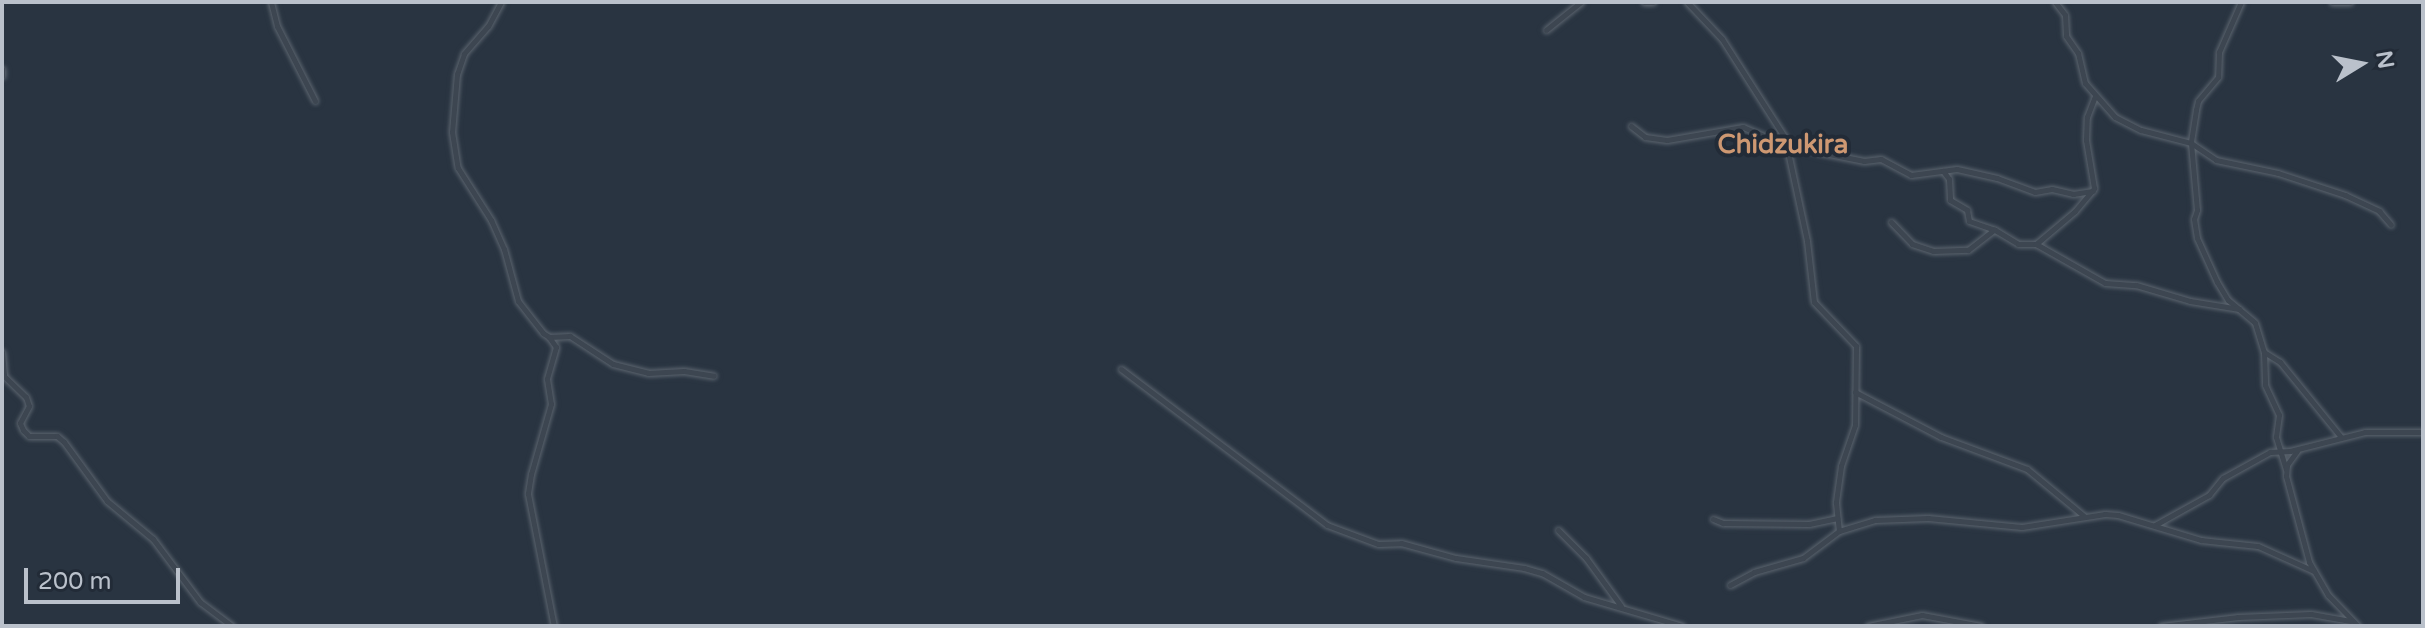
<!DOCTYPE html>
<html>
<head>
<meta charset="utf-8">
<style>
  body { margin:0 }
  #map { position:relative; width:2425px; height:628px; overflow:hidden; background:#293441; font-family:"Varela Round",sans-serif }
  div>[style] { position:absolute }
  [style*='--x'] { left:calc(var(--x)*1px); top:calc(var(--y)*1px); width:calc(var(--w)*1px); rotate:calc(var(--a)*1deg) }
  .roads { filter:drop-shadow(0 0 2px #5b646e) drop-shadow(0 0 2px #5b646e) }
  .street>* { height:5px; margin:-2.5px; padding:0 2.5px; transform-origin:2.5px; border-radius:2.5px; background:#3d4651 }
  span { translate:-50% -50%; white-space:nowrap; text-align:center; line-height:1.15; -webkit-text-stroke:8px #222b37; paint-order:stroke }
  .quarter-label { font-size:26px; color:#ce9872; font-weight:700 }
  .frame { position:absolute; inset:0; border:4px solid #bac1cb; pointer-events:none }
  .north { position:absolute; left:2321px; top:24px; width:80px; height:80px; -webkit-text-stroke:6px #222b37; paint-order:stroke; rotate:80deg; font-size:22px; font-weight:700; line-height:32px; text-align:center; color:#bac1cb }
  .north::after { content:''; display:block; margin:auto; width:28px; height:36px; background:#bac1cb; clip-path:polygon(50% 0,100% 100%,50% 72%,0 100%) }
  .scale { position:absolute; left:24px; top:568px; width:156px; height:36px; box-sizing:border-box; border:4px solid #bac1cb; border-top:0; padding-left:10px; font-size:24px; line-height:28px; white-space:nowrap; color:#bac1cb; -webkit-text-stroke:6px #222b37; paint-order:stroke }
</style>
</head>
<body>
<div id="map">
  <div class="roads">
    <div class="street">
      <i style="--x:271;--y:2;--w:25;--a:76"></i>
      <i style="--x:277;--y:26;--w:84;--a:63.1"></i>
      <i style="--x:501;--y:2;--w:27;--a:118"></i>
      <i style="--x:488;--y:26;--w:37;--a:131"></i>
      <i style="--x:464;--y:54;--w:21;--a:109"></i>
      <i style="--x:457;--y:74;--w:58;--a:94.9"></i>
      <i style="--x:452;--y:132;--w:36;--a:81"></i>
      <i style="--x:458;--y:168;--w:62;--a:57.6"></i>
      <i style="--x:491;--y:220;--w:32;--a:66"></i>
      <i style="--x:504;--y:249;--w:54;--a:74.9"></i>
      <i style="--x:518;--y:301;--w:41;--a:52"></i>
      <i style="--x:543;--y:333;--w:7;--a:34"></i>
      <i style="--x:549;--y:337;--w:21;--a:-3"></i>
      <i style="--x:570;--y:336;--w:51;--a:33.1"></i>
      <i style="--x:613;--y:364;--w:36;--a:14"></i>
      <i style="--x:648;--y:373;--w:36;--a:-3"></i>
      <i style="--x:684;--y:371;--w:30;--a:9"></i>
      <i style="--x:1644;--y:2;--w:9;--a:0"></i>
      <i style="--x:1687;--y:2;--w:51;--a:46.6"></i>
      <i style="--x:1722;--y:39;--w:117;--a:57.5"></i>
      <i style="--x:1785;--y:138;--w:105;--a:77.9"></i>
      <i style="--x:1807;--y:241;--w:61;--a:83.5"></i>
      <i style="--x:1814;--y:302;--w:61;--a:46.3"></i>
      <i style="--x:1856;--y:346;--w:79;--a:90.7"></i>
      <i style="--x:1855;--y:425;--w:43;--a:108.9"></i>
      <i style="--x:1841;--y:466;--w:37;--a:98"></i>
      <i style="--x:1836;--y:503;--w:28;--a:84"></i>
      <i style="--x:2055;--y:2;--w:16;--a:52"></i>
      <i style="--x:2065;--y:15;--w:21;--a:87"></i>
      <i style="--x:2066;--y:36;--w:21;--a:55"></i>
      <i style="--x:2078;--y:53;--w:31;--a:77"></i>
      <i style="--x:2085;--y:83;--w:45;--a:48.6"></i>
      <i style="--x:2115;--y:117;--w:29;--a:27"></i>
      <i style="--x:2141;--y:130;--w:52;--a:14.6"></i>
      <i style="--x:2191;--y:143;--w:30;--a:34"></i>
      <i style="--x:2216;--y:160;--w:63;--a:11.8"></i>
      <i style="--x:2278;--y:173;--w:71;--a:18.2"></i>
      <i style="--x:2345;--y:195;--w:38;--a:25"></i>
      <i style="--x:2379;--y:211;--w:18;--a:49"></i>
      <i style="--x:2241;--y:2;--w:55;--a:113.7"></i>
      <i style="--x:2219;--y:52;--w:25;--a:92"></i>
      <i style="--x:2218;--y:77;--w:31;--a:130"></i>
      <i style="--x:2198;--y:101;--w:9;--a:103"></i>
      <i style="--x:2196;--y:110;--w:33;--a:99"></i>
      <i style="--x:2191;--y:143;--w:67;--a:84.9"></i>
      <i style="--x:2197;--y:210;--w:9;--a:108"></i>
      <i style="--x:2194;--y:219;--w:19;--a:81"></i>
      <i style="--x:2197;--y:238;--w:48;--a:65.6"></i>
      <i style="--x:2217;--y:282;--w:21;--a:59"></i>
      <i style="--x:2228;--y:300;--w:35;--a:40"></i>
      <i style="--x:2255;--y:323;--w:30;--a:73"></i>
      <i style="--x:2264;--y:352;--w:33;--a:88"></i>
      <i style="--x:2265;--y:385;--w:33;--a:65"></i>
      <i style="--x:2279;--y:415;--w:22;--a:98"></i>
      <i style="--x:2276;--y:437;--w:34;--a:73"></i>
      <i style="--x:2332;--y:2;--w:18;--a:0"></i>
      <i style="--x:1546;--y:30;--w:45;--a:-38.7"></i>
      <i style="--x:2;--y:69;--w:7;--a:90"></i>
      <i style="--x:1631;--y:126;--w:18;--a:38"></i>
      <i style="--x:1645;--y:137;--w:22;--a:8"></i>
      <i style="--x:1667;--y:140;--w:77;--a:-9.7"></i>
      <i style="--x:1743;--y:127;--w:28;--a:23"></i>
      <i style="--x:1769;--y:138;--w:52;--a:15.6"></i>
      <i style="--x:1819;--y:152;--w:46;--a:11.3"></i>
      <i style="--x:1864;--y:161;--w:17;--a:-7"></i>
      <i style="--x:1881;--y:159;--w:34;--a:28"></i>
      <i style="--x:1911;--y:175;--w:46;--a:-7.4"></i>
      <i style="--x:1957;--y:169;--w:41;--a:12.7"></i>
      <i style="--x:1997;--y:178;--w:40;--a:20.2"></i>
      <i style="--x:2035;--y:192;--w:17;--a:-10"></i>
      <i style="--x:2052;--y:189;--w:22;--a:13"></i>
      <i style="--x:2073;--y:194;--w:20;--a:-9"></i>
      <i style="--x:1943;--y:171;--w:10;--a:53"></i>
      <i style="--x:1949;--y:179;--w:21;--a:87"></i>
      <i style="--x:1950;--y:200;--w:20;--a:30"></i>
      <i style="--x:1967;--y:210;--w:11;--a:80"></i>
      <i style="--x:1969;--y:221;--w:28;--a:19"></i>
      <i style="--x:1995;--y:230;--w:27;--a:31"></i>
      <i style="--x:2018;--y:244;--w:18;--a:0"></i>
      <i style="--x:2036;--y:244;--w:51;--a:-40.2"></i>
      <i style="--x:2075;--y:211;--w:30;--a:-50"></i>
      <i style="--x:2094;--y:188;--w:49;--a:-99.5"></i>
      <i style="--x:2086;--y:140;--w:23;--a:-88"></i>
      <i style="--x:2087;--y:117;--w:22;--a:-69"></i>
      <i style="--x:1891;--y:222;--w:30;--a:46"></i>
      <i style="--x:1912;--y:244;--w:22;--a:18"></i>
      <i style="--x:1933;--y:251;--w:35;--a:-2"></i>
      <i style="--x:1968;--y:250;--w:33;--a:-38"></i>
      <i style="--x:2036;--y:244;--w:79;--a:29.5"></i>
      <i style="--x:2105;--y:283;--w:31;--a:4"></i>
      <i style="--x:2136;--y:285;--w:56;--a:16.5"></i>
      <i style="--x:2190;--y:301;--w:50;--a:9.3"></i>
      <i style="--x:549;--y:337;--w:12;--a:55"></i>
      <i style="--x:556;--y:347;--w:33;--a:106"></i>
      <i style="--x:547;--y:379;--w:25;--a:81"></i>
      <i style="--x:551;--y:404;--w:73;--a:105.9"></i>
      <i style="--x:531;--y:474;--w:20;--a:99"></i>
      <i style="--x:528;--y:494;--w:135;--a:78.9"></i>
      <i style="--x:2;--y:352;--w:24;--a:85"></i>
      <i style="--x:4;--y:376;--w:30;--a:44"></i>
      <i style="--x:26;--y:397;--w:9;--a:72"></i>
      <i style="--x:29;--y:406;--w:19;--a:118"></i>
      <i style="--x:20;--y:423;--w:8;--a:67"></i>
      <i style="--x:23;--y:430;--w:8;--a:45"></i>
      <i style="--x:29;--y:436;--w:28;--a:0"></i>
      <i style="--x:57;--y:436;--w:9;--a:41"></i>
      <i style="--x:64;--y:442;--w:73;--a:53.9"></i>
      <i style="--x:107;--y:501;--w:60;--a:39.6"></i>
      <i style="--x:153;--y:539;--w:79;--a:53.3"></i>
      <i style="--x:200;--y:602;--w:40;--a:37"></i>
      <i style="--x:2264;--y:352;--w:19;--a:32"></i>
      <i style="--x:2280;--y:362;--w:97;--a:50.9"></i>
      <i style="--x:1121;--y:369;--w:258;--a:37.1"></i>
      <i style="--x:1327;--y:525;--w:54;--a:20.4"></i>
      <i style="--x:1378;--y:544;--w:23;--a:-2"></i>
      <i style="--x:1401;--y:543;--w:57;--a:15.3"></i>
      <i style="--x:1456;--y:558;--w:69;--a:8.4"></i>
      <i style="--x:1524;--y:568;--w:19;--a:16"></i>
      <i style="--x:1542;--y:573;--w:48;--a:29.7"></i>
      <i style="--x:1584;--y:597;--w:102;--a:16.5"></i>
      <i style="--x:1855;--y:392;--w:97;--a:27.6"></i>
      <i style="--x:1941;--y:437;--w:92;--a:20.4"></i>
      <i style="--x:2027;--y:469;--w:74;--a:39.5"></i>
      <i style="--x:2297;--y:451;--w:17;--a:126"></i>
      <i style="--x:2287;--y:465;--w:11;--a:95"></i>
      <i style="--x:2286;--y:476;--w:89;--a:75"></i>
      <i style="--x:2309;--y:562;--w:38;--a:60"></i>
      <i style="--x:2328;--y:595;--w:43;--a:45.9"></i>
      <i style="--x:1713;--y:519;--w:11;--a:22"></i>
      <i style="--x:1723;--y:523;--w:86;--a:0.7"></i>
      <i style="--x:1809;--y:524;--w:29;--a:-12"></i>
      <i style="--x:2155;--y:525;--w:62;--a:-29.1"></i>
      <i style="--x:2209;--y:495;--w:22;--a:-51"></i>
      <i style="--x:2223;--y:478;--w:54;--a:-29"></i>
      <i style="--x:2270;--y:452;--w:20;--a:-3"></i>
      <i style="--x:2290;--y:451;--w:77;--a:-14.2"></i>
      <i style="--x:2365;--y:432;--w:58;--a:0"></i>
      <i style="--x:1558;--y:530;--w:40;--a:45"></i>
      <i style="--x:1586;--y:558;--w:59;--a:53.9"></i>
      <i style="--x:1730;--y:585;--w:27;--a:-28"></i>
      <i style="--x:1754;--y:572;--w:51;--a:-15.9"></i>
      <i style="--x:1803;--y:558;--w:45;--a:-36.9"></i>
      <i style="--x:1839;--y:531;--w:38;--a:-17"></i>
      <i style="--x:1875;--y:520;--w:53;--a:-2.2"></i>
      <i style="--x:1928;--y:518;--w:94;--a:5.5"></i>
      <i style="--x:2022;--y:527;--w:84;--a:-8.9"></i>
      <i style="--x:2105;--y:514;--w:13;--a:4"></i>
      <i style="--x:2118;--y:515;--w:87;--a:16.8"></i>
      <i style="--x:2201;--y:540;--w:57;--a:6"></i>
      <i style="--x:2258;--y:546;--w:61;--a:24.1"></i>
      <i style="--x:1868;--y:626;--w:55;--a:-11.5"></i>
      <i style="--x:1922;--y:615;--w:60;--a:10.6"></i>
      <i style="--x:2161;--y:626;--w:78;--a:-6.7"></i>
      <i style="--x:2238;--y:617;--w:73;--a:-2.4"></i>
      <i style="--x:2311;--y:614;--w:40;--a:10"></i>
    </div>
  </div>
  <div class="quarter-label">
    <span style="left:1783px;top:145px">Chidzukira</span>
  </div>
  <div class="frame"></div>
  <div class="north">N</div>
  <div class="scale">200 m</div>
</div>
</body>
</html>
